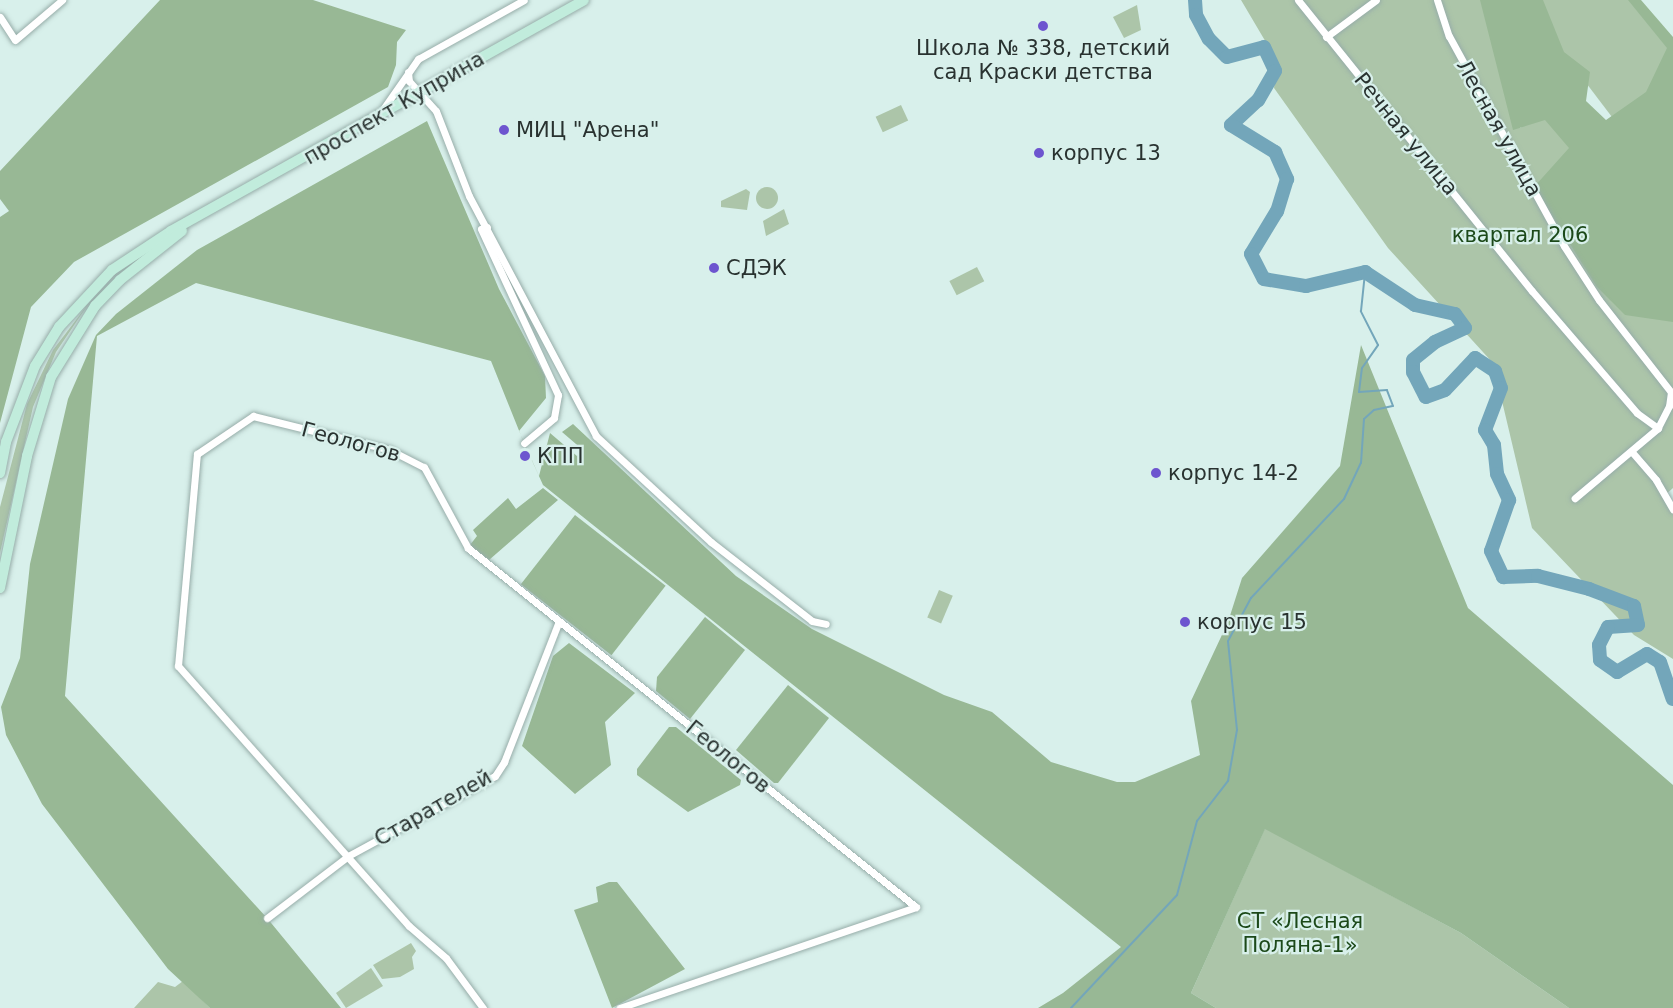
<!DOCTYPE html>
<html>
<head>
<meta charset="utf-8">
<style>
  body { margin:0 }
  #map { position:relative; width:1673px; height:1008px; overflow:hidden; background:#d8f0eb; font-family:"DejaVu Sans",sans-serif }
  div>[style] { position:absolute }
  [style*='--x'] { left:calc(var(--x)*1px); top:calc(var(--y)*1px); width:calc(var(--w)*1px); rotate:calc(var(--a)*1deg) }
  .green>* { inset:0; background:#acc5a9; transform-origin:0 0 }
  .round { border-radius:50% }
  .forest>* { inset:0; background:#98b895; transform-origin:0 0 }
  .stream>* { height:2px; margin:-1px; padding:0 1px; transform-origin:1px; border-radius:1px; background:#73a6ba }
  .river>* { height:14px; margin:-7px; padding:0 7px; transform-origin:7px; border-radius:7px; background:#73a6ba }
  .roads { filter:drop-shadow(0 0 2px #97ada9) drop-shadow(0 0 2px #97ada9) }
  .minor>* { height:7px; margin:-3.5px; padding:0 3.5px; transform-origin:3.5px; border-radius:3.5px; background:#fff }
  .secondary>* { height:10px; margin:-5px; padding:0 5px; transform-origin:5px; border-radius:5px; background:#c1ecdc }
  .dots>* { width:16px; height:16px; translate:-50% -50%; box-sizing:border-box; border:3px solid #d8f0eb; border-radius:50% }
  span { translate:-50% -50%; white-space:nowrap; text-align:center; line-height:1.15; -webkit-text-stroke:4.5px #d8f0eb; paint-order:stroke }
  .poi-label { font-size:21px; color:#293230 }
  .left { translate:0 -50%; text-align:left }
  .street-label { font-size:21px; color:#293230 }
  .park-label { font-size:21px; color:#1c4919 }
</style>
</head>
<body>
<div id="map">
  <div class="green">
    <i style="clip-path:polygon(1241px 0,1482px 0,1520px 128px,1559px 105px,1673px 284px,1673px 488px,1664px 496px,1673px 512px,1673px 659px,1634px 635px,1532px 528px,1493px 363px,1388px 248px,1274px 88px,1277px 61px)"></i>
    <i style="clip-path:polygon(1523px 0,1634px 0,1673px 47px,1673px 74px,1615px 121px)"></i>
    <i style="clip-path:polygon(1137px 5px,1141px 30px,1124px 38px,1113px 17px)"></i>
    <i style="left:901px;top:105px;width:17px;height:28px;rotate:65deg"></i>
    <i class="round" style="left:756px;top:187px;width:22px;height:22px"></i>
    <i style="clip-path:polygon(746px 189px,750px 192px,747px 210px,721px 207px,721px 201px)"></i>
    <i style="clip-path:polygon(784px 209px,789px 224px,766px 236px,763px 221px)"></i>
    <i style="left:977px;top:267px;width:16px;height:31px;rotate:63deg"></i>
    <i style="clip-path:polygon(89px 303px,56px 352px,33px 407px,0 553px,0 507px,27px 404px,53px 350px)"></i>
    <i style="left:939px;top:590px;width:15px;height:30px;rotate:23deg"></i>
    <i style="clip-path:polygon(1265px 828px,1461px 933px,1569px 1008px,1216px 1008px,1191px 993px)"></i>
    <i style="clip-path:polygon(411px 943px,416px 951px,412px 957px,414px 969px,400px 977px,382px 979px,373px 965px)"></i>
    <i style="clip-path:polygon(371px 968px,383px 986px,346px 1008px,336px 993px)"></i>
    <i style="clip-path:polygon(183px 981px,210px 1008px,134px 1008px,158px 982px,175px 987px)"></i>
  </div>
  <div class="forest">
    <i style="clip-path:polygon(160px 0,313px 0,406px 30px,397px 42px,396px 65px,388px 87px,74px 262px,31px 307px,0 423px,0 217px,9px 211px,0 199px,0 171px)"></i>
    <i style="clip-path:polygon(1480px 0,1543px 0,1564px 52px,1590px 72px,1586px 101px,1606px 120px,1646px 92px,1667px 48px,1628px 0,1641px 0,1673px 37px,1673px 322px,1625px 315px,1597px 287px,1534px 187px,1569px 148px,1545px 120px,1513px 130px)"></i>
    <i style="clip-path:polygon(427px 121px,499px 289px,545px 376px,546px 398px,519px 431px,539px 476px,550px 433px,577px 456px,583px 450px,562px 432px,573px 424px,736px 576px,812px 629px,944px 695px,992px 712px,1051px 762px,1117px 782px,1135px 782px,1200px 755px,1191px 701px,1228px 622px,1242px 578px,1340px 466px,1361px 345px,1468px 608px,1673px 785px,1673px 1008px,1569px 1008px,1461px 933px,1265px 829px,1191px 993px,1216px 1008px,1038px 1008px,1063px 993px,1121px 947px,543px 485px,524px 443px,491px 361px,196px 283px,97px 336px,65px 696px,267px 918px,341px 1008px,210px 1008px,168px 969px,42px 804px,6px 735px,1px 707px,20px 658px,30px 564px,68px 399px,96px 335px,116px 314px,197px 250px)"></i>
    <i style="clip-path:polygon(543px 488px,558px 500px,489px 560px,470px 545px,477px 536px,473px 530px,508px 498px,516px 509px)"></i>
    <i style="left:575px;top:515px;width:115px;height:88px;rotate:38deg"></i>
    <i style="clip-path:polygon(705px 617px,745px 650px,690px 719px,656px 691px,657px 677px)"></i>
    <i style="clip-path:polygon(569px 643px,635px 693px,605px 722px,611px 765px,575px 794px,522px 746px,553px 656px)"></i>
    <i style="clip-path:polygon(788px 685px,829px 718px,778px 783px,774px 783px,736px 750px)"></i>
    <i style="clip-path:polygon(669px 727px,676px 727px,741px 780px,740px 785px,688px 812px,637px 775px,637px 769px)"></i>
    <i style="clip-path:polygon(609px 882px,617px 882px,685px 969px,612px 1008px,574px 910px,598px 902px,596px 887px)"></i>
  </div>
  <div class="stream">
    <i style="--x:1071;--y:1008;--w:155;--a:-46.8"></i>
    <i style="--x:1177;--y:895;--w:77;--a:-74.9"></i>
    <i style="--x:1197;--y:821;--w:51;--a:-52.2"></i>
    <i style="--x:1228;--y:781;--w:52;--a:-80"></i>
    <i style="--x:1237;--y:730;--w:89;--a:-95.8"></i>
    <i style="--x:1228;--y:641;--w:49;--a:-61.9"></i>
    <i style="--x:1251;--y:598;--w:136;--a:-46.8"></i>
    <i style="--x:1344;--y:499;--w:40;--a:-65"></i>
    <i style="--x:1361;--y:463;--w:44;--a:-86.1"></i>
    <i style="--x:1364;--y:419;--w:13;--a:-42"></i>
    <i style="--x:1374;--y:410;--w:19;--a:-12"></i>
    <i style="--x:1393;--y:406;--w:17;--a:-111"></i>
    <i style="--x:1387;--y:390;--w:28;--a:176"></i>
    <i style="--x:1359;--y:392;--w:24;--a:-83"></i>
    <i style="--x:1362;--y:368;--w:28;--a:-55"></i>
    <i style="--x:1378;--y:345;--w:38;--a:-117"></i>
    <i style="--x:1361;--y:311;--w:39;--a:-84"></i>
  </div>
  <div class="river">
    <i style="--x:1195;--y:0;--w:15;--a:86"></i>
    <i style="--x:1196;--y:15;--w:27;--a:62"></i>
    <i style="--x:1209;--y:39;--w:25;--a:45"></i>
    <i style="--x:1227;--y:57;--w:38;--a:-15"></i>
    <i style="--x:1264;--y:47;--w:26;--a:65"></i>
    <i style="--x:1275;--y:71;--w:34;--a:120"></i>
    <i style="--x:1258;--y:100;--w:37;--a:137"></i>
    <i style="--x:1231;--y:125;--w:52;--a:31.5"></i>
    <i style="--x:1275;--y:152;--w:30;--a:66"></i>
    <i style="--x:1287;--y:179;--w:34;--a:107"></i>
    <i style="--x:1277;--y:211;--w:50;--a:121.2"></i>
    <i style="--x:1251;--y:254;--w:28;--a:63"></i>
    <i style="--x:1264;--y:279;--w:43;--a:9.5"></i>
    <i style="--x:1306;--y:286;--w:61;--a:-13.3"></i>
    <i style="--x:1365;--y:272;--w:60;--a:33.4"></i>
    <i style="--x:1415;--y:305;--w:41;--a:12.7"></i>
    <i style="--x:1455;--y:314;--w:17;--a:54"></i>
    <i style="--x:1465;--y:328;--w:33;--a:155"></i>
    <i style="--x:1435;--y:342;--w:28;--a:141"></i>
    <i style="--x:1413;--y:360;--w:12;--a:90"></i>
    <i style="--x:1413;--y:372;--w:28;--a:63"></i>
    <i style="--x:1426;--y:397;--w:20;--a:-20"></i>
    <i style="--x:1445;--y:390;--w:44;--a:-46.8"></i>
    <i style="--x:1475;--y:358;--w:24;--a:33"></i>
    <i style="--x:1495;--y:371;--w:18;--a:71"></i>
    <i style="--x:1501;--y:388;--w:45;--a:110.9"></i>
    <i style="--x:1485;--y:430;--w:17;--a:59"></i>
    <i style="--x:1494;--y:445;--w:29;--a:84"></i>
    <i style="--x:1497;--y:474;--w:29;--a:65"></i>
    <i style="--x:1509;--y:500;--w:54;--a:109.4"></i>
    <i style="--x:1491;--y:551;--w:29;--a:65"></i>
    <i style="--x:1503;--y:577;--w:35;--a:-2"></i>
    <i style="--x:1538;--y:576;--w:53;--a:14.3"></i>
    <i style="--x:1589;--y:589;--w:48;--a:20.7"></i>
    <i style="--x:1634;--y:606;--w:19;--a:78"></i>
    <i style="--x:1638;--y:625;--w:30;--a:176"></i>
    <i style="--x:1608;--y:627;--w:20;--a:117"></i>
    <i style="--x:1599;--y:645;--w:15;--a:86"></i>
    <i style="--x:1600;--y:660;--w:21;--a:35"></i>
    <i style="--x:1617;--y:672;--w:35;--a:-31"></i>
    <i style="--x:1647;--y:654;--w:15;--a:32"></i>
    <i style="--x:1660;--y:662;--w:39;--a:71"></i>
  </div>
  <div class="roads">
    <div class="minor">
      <i style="--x:1298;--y:0;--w:373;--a:51.2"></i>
      <i style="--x:1532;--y:291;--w:161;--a:49.3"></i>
      <i style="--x:1637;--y:413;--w:26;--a:36"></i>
      <i style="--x:1437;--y:0;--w:38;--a:72"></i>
      <i style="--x:1449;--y:36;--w:239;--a:61.3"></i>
      <i style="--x:1564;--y:246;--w:64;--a:57.1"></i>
      <i style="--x:1599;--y:300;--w:117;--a:52"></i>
      <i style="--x:1671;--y:392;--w:14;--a:98"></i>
      <i style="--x:1669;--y:406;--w:25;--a:117"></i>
      <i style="--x:1658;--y:428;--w:109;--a:139.9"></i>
      <i style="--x:0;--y:17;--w:27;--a:57"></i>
      <i style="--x:15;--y:40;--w:62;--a:-40.4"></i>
      <i style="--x:1326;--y:37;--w:62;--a:-36.5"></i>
      <i style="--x:408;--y:72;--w:9;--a:84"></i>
      <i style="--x:409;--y:81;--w:40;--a:48"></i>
      <i style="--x:436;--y:111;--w:91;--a:68.8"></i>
      <i style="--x:469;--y:196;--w:272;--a:62.1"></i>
      <i style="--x:596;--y:436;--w:156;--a:42.7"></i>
      <i style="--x:711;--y:542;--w:128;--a:38"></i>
      <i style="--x:812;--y:621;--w:14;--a:12"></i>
      <i style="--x:381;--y:112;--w:65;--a:-55.1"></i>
      <i style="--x:418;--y:59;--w:121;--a:-29.1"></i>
      <i style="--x:487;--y:227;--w:6;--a:162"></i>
      <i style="--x:481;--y:229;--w:183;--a:65.1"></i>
      <i style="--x:558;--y:395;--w:23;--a:100"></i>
      <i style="--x:554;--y:418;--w:39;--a:140"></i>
      <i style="--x:1632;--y:452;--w:37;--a:49"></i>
      <i style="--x:1656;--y:480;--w:34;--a:60"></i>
      <i style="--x:267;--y:918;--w:102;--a:-37.4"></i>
      <i style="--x:348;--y:856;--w:167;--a:-28.6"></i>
      <i style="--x:495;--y:776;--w:17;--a:-57"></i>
      <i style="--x:504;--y:762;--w:151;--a:-68.7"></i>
      <i style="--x:483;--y:1008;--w:62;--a:-126.5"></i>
      <i style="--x:446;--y:958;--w:49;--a:-139.1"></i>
      <i style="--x:409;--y:926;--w:348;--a:-131.6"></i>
      <i style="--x:178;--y:666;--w:213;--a:-84.9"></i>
      <i style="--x:197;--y:454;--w:68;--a:-34.2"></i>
      <i style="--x:253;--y:416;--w:141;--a:13.9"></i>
      <i style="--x:390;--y:450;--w:38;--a:27"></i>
      <i style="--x:424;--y:467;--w:92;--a:61.5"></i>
      <i style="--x:468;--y:548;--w:574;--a:38.71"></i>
      <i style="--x:916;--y:907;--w:313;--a:161.2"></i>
    </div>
    <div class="secondary">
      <i style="--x:0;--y:473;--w:32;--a:-79"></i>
      <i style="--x:6;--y:442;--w:81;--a:-69.1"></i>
      <i style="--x:35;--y:366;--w:46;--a:-58.4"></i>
      <i style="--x:59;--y:327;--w:78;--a:-47.1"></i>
      <i style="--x:112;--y:270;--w:71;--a:-33.5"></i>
      <i style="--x:171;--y:231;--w:473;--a:-29.2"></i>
      <i style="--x:0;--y:588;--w:135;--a:-78.4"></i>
      <i style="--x:27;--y:456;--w:83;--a:-73.1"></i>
      <i style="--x:51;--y:377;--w:84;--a:-58.2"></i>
      <i style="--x:95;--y:306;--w:36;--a:-46"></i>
      <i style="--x:120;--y:280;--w:79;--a:-38.3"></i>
    </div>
  </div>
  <div class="dots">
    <i style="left:1043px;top:26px;background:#6d55cf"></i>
    <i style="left:504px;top:130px;background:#6d55cf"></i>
    <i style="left:1039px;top:153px;background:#6d55cf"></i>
    <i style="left:714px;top:268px;background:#6d55cf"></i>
    <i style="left:525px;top:456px;background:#6d55cf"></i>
    <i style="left:1156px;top:473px;background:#6d55cf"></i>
    <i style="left:1185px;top:622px;background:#6d55cf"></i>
  </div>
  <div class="poi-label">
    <span style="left:1043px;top:60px">Школа № 338, детский<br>сад Краски детства</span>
    <span class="left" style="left:516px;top:130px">МИЦ "Арена"</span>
    <span class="left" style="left:1051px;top:153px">корпус 13</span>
    <span class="left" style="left:726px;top:268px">СДЭК</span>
    <span class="left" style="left:537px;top:456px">КПП</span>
    <span class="left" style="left:1168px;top:473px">корпус 14-2</span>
    <span class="left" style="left:1197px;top:622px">корпус 15</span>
  </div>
  <div class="street-label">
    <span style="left:394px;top:108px;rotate:-30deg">проспект Куприна</span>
    <span style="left:1499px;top:128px;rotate:61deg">Лесная улица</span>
    <span style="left:1406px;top:134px;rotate:51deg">Речная улица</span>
    <span style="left:351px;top:442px;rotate:15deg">Геологов</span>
    <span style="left:728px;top:757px;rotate:39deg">Геологов</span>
    <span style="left:433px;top:808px;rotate:-30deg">Старателей</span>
  </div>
  <div class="park-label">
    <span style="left:1520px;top:235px">квартал 206</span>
    <span style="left:1300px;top:933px">СТ «Лесная<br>Поляна-1»</span>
  </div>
</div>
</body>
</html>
